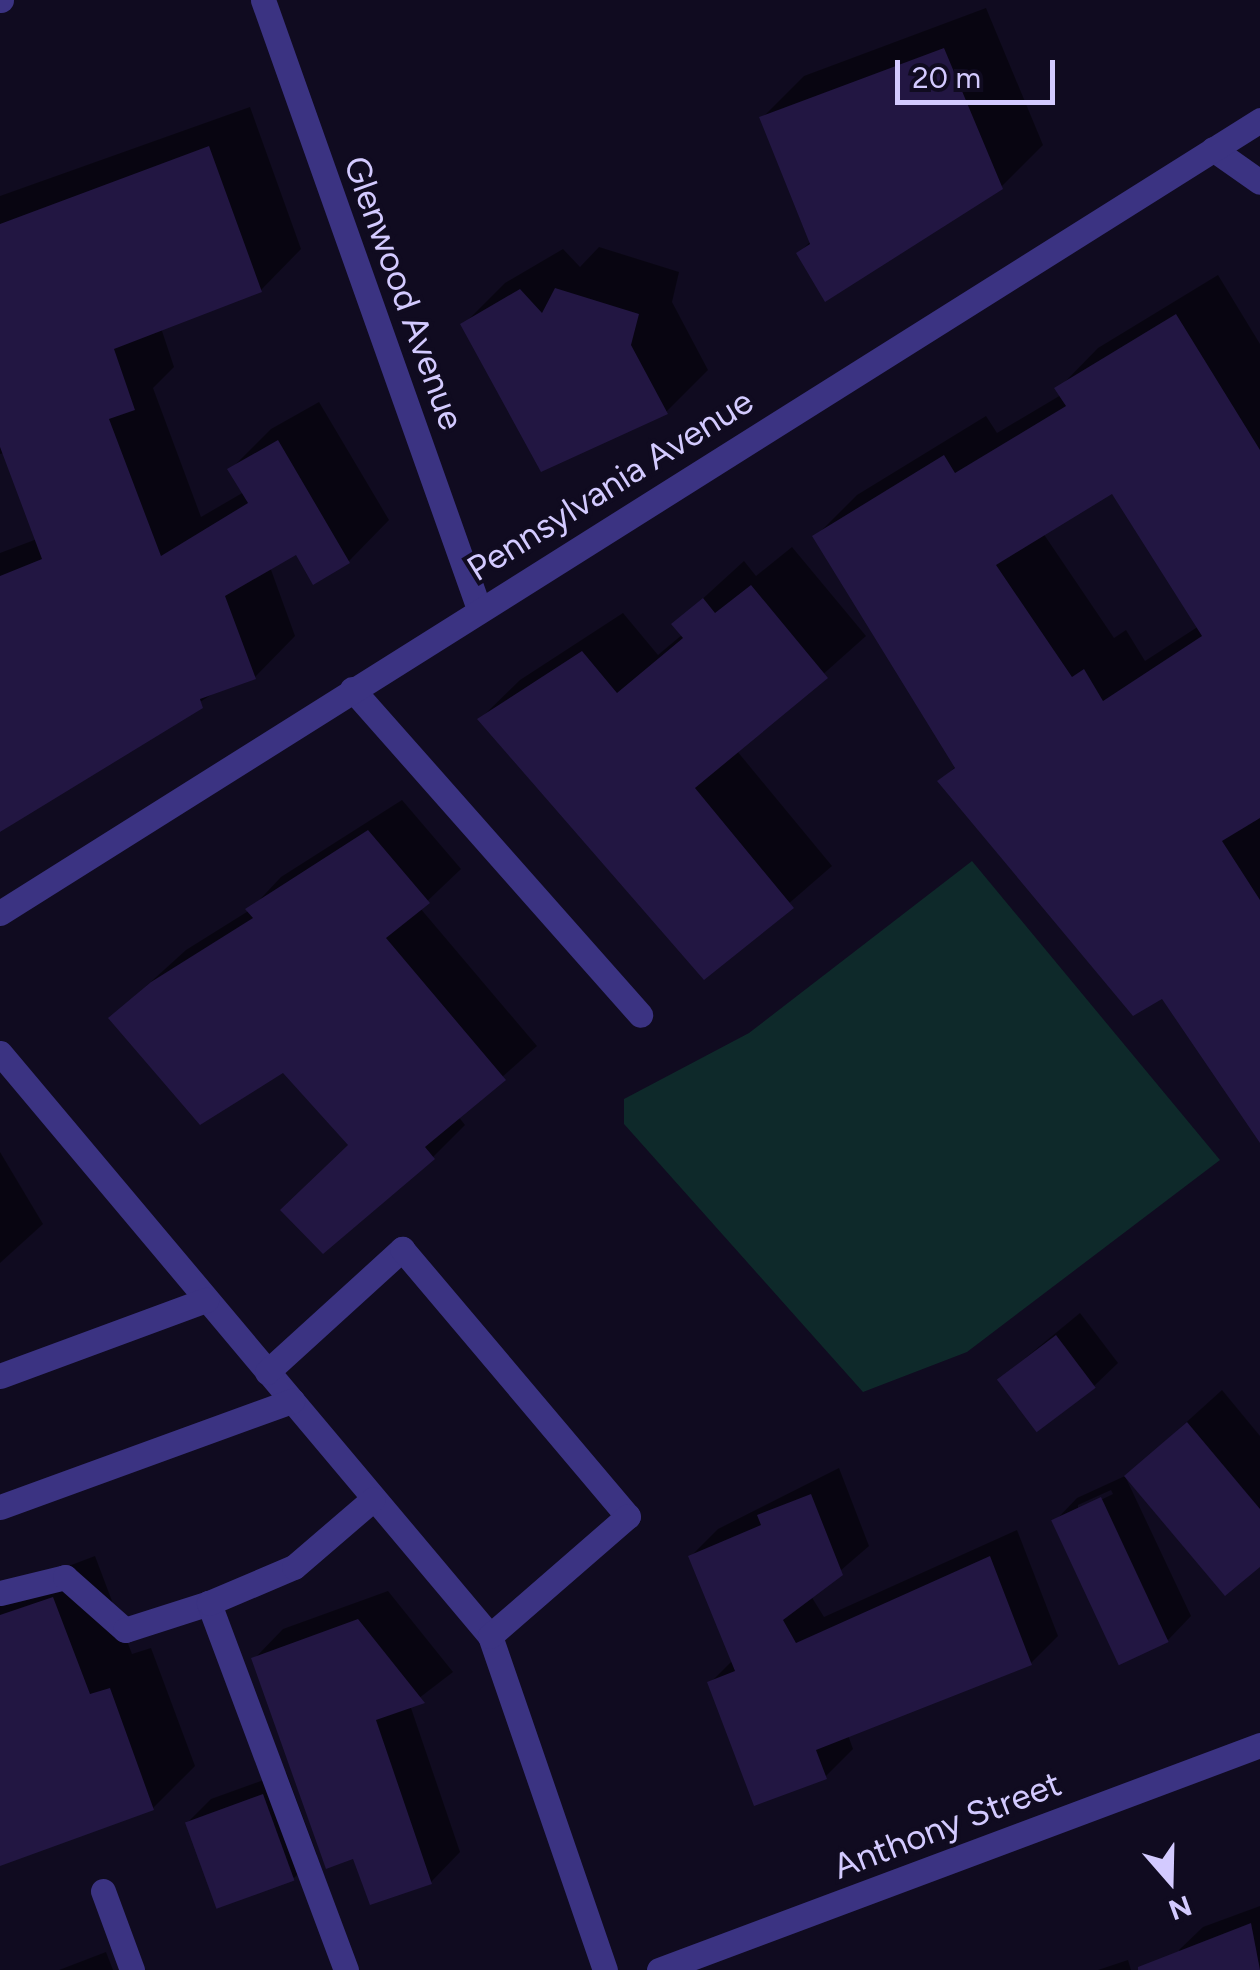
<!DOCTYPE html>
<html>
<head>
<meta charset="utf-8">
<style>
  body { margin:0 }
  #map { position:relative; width:1260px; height:1970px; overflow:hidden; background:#100b20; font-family:Figtree,sans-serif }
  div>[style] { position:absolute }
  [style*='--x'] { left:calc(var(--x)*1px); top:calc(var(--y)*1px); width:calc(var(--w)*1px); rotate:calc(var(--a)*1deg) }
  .green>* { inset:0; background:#0e292a }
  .shadow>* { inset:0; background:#0007 }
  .building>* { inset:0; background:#221642; transform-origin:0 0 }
  .service>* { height:25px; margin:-12.5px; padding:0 12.5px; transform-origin:12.5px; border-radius:12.5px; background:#3b3382 }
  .minor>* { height:25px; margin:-12.5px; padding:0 12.5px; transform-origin:12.5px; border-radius:12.5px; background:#3b3382 }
  .tertiary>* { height:25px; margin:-12.5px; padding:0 12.5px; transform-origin:12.5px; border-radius:12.5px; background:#3b3382 }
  span { translate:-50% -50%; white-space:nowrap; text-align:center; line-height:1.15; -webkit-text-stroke:8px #100b20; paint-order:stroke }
  .street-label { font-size:35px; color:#d3caff }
  .north { position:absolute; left:1120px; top:1830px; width:100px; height:100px; -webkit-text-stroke:8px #100b20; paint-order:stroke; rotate:160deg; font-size:28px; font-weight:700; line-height:40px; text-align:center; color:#d3caff }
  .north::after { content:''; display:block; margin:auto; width:35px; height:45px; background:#d3caff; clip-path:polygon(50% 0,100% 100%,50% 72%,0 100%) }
  .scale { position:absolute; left:895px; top:60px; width:160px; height:45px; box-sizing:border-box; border:5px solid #d3caff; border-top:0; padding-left:12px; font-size:30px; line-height:35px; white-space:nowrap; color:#d3caff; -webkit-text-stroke:8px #100b20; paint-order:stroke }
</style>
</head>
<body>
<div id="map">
  <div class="green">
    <i style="clip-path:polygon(972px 861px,1220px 1160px,967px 1352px,863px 1392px,624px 1124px,624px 1099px,749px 1033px)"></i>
  </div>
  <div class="shadow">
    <i style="clip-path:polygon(986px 8px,1043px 145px,1001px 187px,799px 253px,811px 241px,762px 118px,804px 76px)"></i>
    <i style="clip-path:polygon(250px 107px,301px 249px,261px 290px,161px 328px,174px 367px,153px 388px,201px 517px,244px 492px,231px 469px,271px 429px,319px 402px,389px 520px,349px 561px,297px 552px,270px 567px,295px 636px,255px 677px,217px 691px,0 832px,0 553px,37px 539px,5px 453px,0 454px,0 196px)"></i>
    <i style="clip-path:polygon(599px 247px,679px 272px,672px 302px,708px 370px,666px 412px,463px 325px,505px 283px,563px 249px,580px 267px)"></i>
    <i style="clip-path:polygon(evenodd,1218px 275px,1260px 344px,1260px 1117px,1163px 995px,941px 781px,956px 766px,816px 536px,857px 495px,986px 416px,997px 433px,1061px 395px,1058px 389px,1098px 348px,1218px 275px,1113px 491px,1199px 626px,1145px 661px,1126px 630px,1114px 638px,1043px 533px,1113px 491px)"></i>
    <i style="clip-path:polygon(792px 547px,866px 636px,737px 751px,832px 866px,704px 977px,480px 719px,520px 680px,623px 613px,658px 655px,683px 634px,675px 624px,744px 561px,756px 576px)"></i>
    <i style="clip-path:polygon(402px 800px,461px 869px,420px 908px,537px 1046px,458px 1116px,465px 1125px,433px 1157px,351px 1144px,283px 1070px,111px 1018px,186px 950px,250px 910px,281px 877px)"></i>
    <i style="clip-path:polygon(0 1152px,43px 1224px,0 1263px)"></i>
    <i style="clip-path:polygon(1080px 1313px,1118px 1363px,1094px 1386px,1000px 1379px)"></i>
    <i style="clip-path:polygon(1222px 1390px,1260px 1436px,1260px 1564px,1127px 1476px)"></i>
    <i style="clip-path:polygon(839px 1468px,869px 1546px,811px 1596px,824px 1617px,1017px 1530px,1058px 1636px,1031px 1663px,848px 1735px,853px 1749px,826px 1776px,710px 1683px,733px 1660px,691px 1556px,718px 1529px)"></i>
    <i style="clip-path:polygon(evenodd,1125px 1476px,1191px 1616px,1168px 1640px,1054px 1522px,1077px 1498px,1125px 1476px,1111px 1490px,1113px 1494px,1078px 1511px,1078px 1505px,1111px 1490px)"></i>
    <i style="clip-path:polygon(95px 1556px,132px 1654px,151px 1648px,195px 1766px,153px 1808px,0 1863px,0 1592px)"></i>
    <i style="clip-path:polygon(388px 1591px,453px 1672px,410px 1705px,460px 1852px,431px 1882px,355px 1856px,254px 1659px,283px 1629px)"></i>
    <i style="clip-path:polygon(286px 1772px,317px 1855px,294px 1878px,188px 1822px,211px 1799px)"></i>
    <i style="clip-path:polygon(1260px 1906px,1260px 1970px,1187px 1970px,1179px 1950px,1203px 1927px)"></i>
    <i style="clip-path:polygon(106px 1952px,113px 1970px,59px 1970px)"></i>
    <i style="clip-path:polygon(1128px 1960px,1131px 1970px,1098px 1970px)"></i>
  </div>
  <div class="building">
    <i style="clip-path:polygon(944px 48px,1003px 189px,825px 302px,796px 253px,810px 244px,759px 117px)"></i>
    <i style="clip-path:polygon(209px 146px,262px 292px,114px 349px,135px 410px,109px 419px,161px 556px,248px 503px,227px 469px,278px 440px,350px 563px,313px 585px,296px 555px,225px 596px,256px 679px,200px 699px,203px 708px,0 832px,0 576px,42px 559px,0 447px,0 224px)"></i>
    <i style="clip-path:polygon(555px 288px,639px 314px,631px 345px,668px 414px,541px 472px,460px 324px,520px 289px,542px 313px)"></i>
    <i style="clip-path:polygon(evenodd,1176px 314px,1260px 450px,1260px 818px,1222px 841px,1260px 900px,1260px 1143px,1162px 999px,1133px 1016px,937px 781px,955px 768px,812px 536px,944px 455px,955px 473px,1066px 406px,1054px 388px,1176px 314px,1112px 494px,1202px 636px,1103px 701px,1084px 669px,1072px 677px,996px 565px,1112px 494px)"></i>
    <i style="clip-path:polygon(751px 585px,828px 678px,695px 788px,794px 908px,704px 980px,477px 719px,582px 651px,617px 693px,683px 638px,671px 624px,703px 598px,715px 613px)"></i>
    <i style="clip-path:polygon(368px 830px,430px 903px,386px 938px,506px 1080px,425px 1147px,435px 1159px,323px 1254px,280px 1210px,348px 1145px,283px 1073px,200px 1125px,108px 1018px,151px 982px,253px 918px,245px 909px)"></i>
    <i style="left:1056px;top:1335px;width:66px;height:74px;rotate:53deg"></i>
    <i style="clip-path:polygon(1187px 1422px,1260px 1509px,1260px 1567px,1225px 1596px,1124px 1476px)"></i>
    <i style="clip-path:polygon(811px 1494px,843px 1575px,783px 1620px,796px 1643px,990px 1556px,1032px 1665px,816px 1750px,827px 1779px,754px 1806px,707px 1682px,735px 1671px,688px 1556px,761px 1525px,757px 1515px)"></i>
    <i style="left:1101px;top:1497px;width:160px;height:55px;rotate:65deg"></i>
    <i style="clip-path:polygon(53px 1597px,90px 1694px,110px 1688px,154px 1810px,0 1866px,0 1615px)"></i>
    <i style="clip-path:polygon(358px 1619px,425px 1703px,376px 1720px,432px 1884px,370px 1905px,353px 1859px,326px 1869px,251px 1658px)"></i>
    <i style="left:263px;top:1794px;width:92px;height:83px;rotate:70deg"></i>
    <i style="clip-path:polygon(1251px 1923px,1260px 1970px,1138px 1970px,1138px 1967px)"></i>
  </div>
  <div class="service">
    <i style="--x:1213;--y:149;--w:57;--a:35.1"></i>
    <i style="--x:352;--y:689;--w:435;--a:48.5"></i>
    <i style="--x:0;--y:1053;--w:762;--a:49.95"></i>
    <i style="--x:490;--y:1636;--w:353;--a:71"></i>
    <i style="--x:267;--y:1372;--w:183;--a:-42.3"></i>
    <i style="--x:402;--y:1249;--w:350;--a:49.8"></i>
    <i style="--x:628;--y:1516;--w:183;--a:139"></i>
    <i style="--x:0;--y:1376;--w:220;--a:-20.3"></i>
    <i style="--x:0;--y:1507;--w:311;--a:-20"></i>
    <i style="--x:0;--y:1593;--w:67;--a:-13.8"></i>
    <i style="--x:65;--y:1577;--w:80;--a:41.5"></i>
    <i style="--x:125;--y:1630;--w:88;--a:-17.8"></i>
    <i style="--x:103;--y:1891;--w:84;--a:69.8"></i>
    <i style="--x:346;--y:1970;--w:392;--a:-110.5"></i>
    <i style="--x:209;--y:1603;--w:92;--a:-23"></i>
    <i style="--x:294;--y:1567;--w:104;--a:-40.7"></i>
  </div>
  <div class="minor">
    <i style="--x:0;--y:0;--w:1;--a:0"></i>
    <i style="--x:263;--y:0;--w:646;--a:70.47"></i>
    <i style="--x:659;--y:1970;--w:642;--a:-20.52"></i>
  </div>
  <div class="tertiary">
    <i style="--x:0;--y:913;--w:1489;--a:-32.18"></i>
  </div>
  <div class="street-label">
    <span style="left:404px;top:293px;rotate:70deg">Glenwood Avenue</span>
    <span style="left:610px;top:485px;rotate:-32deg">Pennsylvania Avenue</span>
    <span style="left:947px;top:1825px;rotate:-21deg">Anthony Street</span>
  </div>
  <div class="north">N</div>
  <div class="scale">20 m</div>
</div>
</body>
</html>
